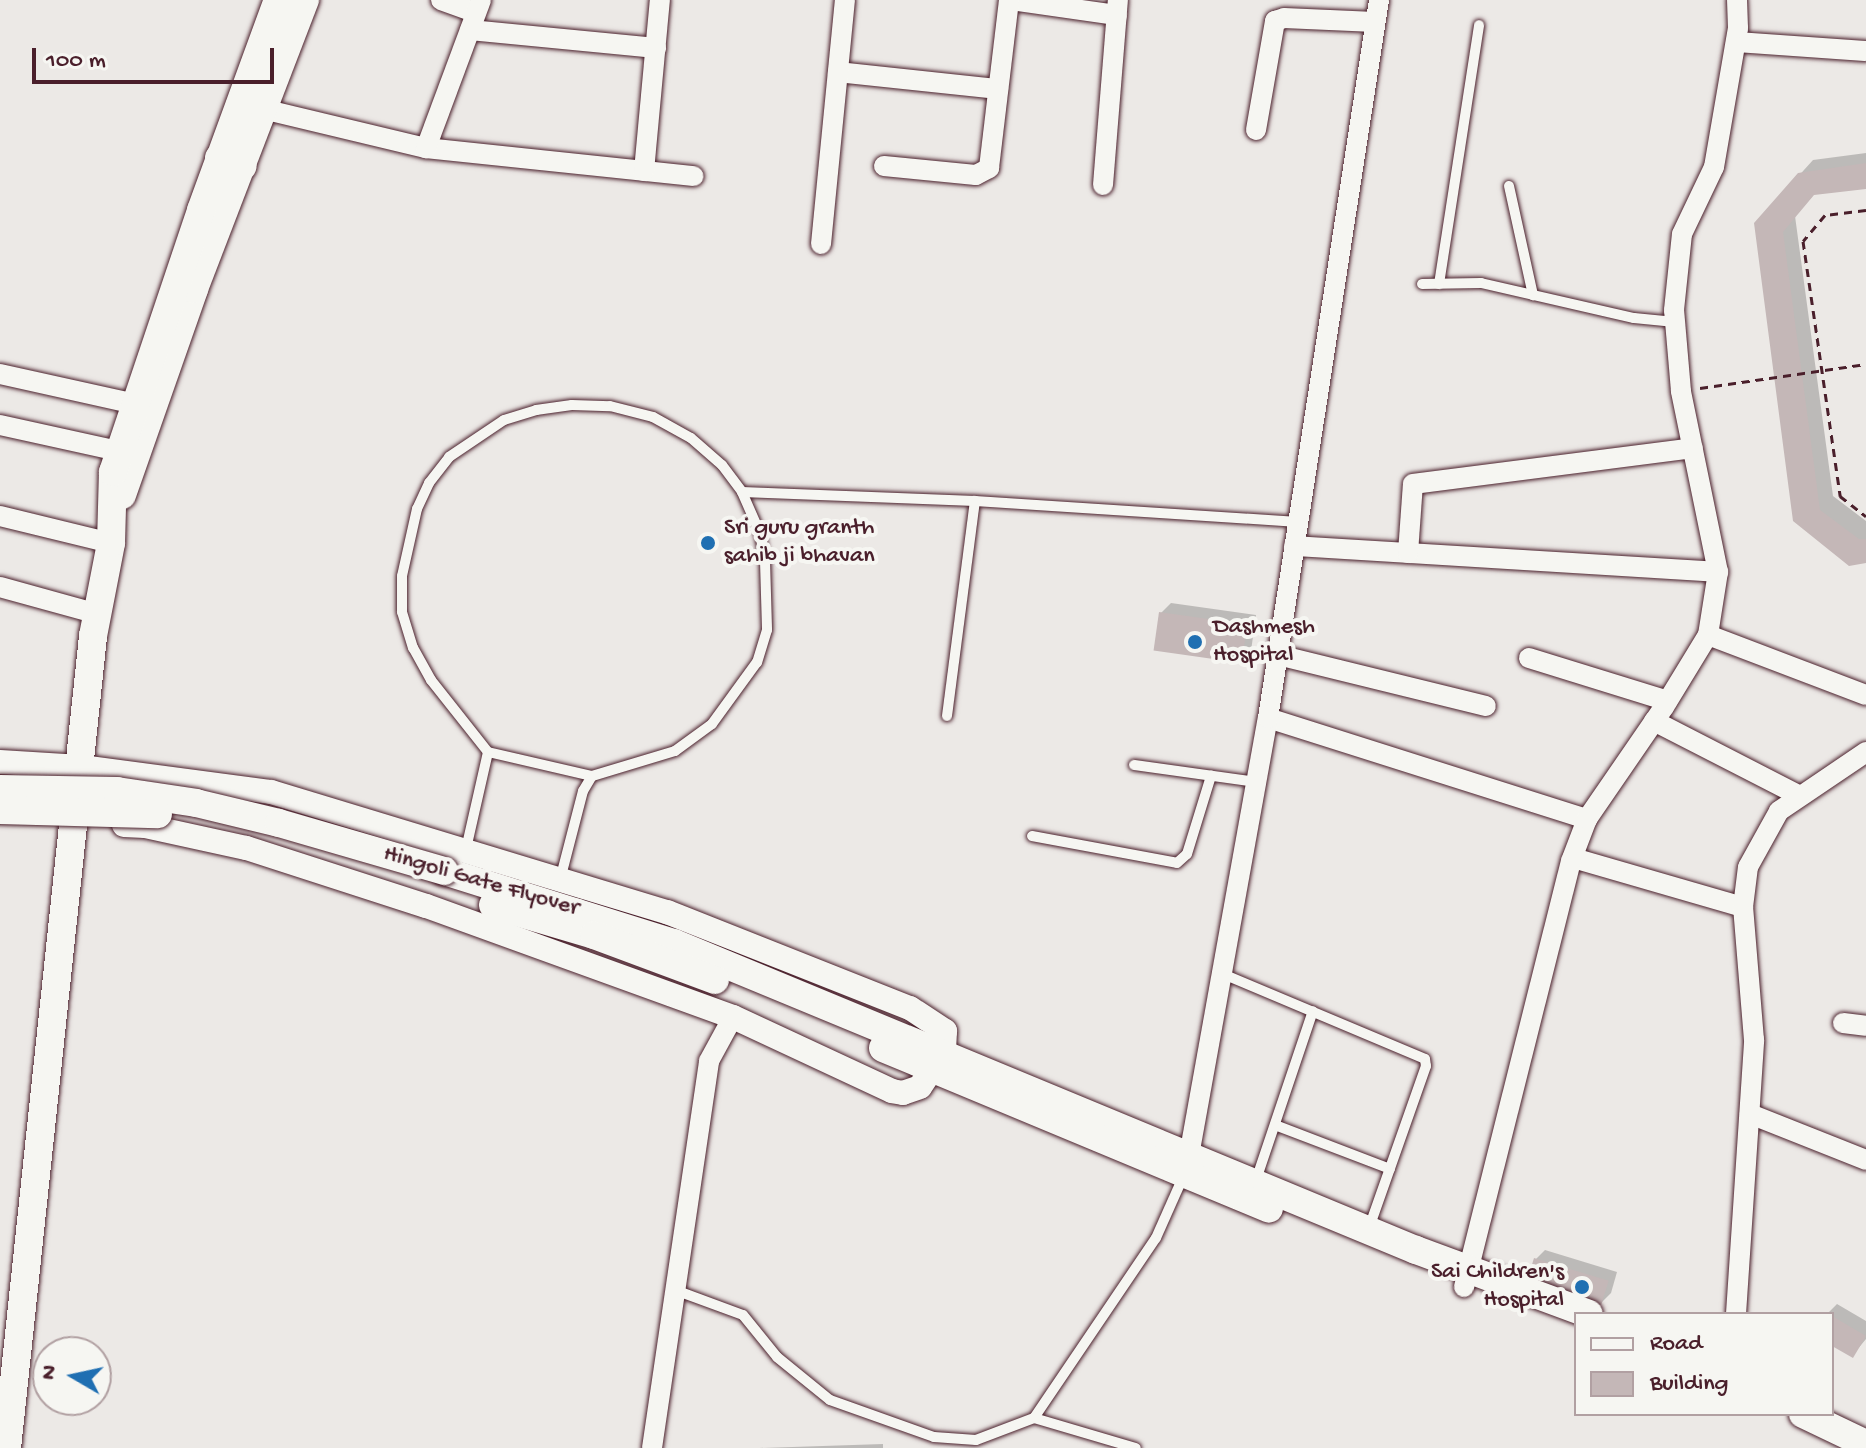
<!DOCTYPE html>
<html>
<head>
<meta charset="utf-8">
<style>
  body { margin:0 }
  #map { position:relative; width:1866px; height:1448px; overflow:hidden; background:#ece9e6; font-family:"Gochi Hand",sans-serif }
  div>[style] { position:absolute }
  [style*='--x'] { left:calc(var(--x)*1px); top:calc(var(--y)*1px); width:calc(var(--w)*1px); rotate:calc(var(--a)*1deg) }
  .shadow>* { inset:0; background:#0003 }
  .building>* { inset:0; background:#c4b7b7; transform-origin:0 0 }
  .path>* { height:3px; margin-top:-1.5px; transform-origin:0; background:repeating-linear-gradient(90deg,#4a1f2b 0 8px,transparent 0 14px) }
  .roads { filter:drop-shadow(0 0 2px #4a1f2b) drop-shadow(0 0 2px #4a1f2b) }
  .service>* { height:10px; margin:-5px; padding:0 5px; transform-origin:5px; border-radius:5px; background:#f6f6f2 }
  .minor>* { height:20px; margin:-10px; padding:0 10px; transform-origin:10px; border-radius:10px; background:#f6f6f2 }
  .tertiary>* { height:24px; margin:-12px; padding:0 12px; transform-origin:12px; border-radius:12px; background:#f6f6f2 }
  .secondary>* { height:28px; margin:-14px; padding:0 14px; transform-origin:14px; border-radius:14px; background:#f6f6f2 }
  .primary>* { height:30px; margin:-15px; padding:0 15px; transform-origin:15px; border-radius:15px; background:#f6f6f2 }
  .bridges { filter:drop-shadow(0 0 2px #4a1f2b) drop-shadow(0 0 2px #4a1f2b) }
  .secondary-bridge>* { height:28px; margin:-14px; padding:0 14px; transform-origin:14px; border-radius:14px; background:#f6f6f2 }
  .dots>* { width:22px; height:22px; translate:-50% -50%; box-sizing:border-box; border:4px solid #f6f6f2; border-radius:50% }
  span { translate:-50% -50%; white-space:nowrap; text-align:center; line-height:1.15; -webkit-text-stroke:8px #f6f6f2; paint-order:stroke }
  .poi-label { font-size:24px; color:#4a1f2b }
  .left { translate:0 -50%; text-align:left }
  .right { translate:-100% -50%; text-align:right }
  .street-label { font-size:24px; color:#4a1f2b }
  .legend { position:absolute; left:1574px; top:1312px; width:260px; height:104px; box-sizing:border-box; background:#f6f6f2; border:2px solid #b1a0a2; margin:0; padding:10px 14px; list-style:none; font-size:24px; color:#4a1f2b }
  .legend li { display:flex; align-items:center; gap:16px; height:40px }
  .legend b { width:40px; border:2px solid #b1a0a2 }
  .north { position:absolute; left:32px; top:1336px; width:80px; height:80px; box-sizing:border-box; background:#f6f6f2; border:2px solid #b1a0a2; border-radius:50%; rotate:279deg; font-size:22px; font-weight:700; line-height:32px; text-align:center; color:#4a1f2b }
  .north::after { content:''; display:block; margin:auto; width:28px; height:36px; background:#1f6fb2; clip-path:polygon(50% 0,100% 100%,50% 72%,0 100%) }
  .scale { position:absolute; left:32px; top:48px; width:242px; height:36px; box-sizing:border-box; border:4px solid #4a1f2b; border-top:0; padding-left:10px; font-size:24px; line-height:28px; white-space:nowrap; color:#4a1f2b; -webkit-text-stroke:6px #f6f6f2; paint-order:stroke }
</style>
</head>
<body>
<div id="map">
  <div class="shadow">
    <i style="clip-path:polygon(1866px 153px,1866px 187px,1815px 193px,1795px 216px,1833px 496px,1866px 521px,1866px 561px,1795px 520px,1756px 223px,1813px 160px)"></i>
    <i style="clip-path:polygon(1171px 603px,1256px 615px,1251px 651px,1241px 661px,1161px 613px)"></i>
    <i style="clip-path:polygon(1545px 1250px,1617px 1272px,1611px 1293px,1601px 1303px,1535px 1260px)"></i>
    <i style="clip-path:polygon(1837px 1304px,1866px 1321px,1866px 1339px,1852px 1356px,1832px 1344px,1832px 1314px,1827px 1314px)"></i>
    <i style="clip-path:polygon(883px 1444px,883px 1448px,759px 1448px)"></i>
  </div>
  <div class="building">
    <i style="clip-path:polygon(1866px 163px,1866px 189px,1814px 195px,1783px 232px,1820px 510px,1859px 539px,1866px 539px,1866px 563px,1849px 566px,1793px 521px,1754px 223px,1798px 173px)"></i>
    <i style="left:1159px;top:612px;width:89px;height:39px;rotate:8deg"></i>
    <i style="left:1534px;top:1258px;width:78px;height:25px;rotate:17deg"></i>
    <i style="clip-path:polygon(1832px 1316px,1866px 1336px,1853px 1358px,1832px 1346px)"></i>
  </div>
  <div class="path">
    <i style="--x:1866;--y:210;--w:41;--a:173"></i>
    <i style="--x:1825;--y:215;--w:34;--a:130"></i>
    <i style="--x:1803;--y:241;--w:258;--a:81.7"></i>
    <i style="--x:1840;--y:496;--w:33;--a:38"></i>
    <i style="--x:1700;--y:388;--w:168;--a:-8.2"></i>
  </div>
  <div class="roads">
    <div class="service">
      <i style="--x:1509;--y:186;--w:112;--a:77.6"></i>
      <i style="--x:1422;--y:284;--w:59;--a:-1"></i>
      <i style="--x:1481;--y:283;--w:157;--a:12.9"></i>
      <i style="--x:1634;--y:318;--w:41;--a:5.6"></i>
      <i style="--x:1439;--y:284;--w:262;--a:-81.2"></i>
      <i style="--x:742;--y:492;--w:233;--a:2.2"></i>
      <i style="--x:975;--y:501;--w:324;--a:3.7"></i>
      <i style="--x:947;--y:716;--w:217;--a:-82.6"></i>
      <i style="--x:488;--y:752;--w:107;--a:13"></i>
      <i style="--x:1134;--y:765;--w:124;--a:7.9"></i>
      <i style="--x:1032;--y:836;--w:147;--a:10.5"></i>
      <i style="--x:1177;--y:863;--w:13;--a:-42"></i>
      <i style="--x:1187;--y:854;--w:82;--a:-72.9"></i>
      <i style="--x:466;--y:849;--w:99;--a:-77.2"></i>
      <i style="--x:488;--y:752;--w:92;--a:-128.4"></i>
      <i style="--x:431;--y:680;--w:37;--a:-119"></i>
      <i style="--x:413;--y:648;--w:38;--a:-107"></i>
      <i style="--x:402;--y:612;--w:36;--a:-90"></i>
      <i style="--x:402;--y:576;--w:69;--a:-77.4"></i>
      <i style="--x:417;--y:509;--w:29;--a:-65"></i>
      <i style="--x:429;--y:483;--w:33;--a:-52"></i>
      <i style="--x:449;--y:457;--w:66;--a:-33.9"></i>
      <i style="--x:504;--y:420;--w:34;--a:-17"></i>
      <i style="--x:536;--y:410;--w:36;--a:-8"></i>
      <i style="--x:572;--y:405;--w:38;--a:2"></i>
      <i style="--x:610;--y:406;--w:44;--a:14.3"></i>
      <i style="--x:653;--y:417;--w:43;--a:28.9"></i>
      <i style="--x:691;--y:438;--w:41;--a:41.1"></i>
      <i style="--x:722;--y:465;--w:34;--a:53"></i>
      <i style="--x:742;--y:492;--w:45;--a:66.3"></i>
      <i style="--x:760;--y:533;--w:28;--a:80"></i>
      <i style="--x:765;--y:561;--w:69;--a:88.3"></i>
      <i style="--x:767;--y:630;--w:34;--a:107"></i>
      <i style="--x:757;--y:662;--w:77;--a:126"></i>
      <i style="--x:712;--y:724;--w:46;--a:143.9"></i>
      <i style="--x:675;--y:751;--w:87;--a:163.2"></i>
      <i style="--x:592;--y:776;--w:17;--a:121"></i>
      <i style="--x:583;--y:791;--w:92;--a:104.5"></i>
      <i style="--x:1223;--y:974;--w:219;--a:22.8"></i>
      <i style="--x:1425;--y:1059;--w:7;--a:82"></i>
      <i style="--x:1426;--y:1066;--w:172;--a:109.4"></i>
      <i style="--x:1275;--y:1125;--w:123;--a:20.9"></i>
      <i style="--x:1256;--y:1180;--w:178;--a:-71.4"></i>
      <i style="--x:675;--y:1290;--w:72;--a:20.2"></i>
      <i style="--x:743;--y:1315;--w:54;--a:51"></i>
      <i style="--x:777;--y:1357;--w:68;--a:39.1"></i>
      <i style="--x:830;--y:1400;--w:110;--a:19.6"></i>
      <i style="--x:934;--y:1437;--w:42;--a:4.1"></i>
      <i style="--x:976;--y:1440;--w:62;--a:-20.8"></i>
      <i style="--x:1034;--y:1418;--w:217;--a:-55.9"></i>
      <i style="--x:1156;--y:1238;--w:67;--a:-66.1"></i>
      <i style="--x:1034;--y:1418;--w:106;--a:16.4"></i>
    </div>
    <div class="minor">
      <i style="--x:441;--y:0;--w:37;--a:20"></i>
      <i style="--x:1011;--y:0;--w:107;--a:8.1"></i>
      <i style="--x:470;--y:30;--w:187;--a:5.5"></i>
      <i style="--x:1736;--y:42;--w:130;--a:4"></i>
      <i style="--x:838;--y:72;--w:161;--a:6.1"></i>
      <i style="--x:263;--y:109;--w:168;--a:13.5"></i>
      <i style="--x:426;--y:148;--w:269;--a:6"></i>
      <i style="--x:1256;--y:130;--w:111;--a:-80.1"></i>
      <i style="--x:1275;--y:21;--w:9;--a:-18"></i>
      <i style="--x:1284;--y:18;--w:91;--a:2.5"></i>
      <i style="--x:426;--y:148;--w:158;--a:-69.6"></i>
      <i style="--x:884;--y:166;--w:92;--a:5.6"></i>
      <i style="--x:976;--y:175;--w:15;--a:-28"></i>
      <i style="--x:989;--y:168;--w:169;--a:-83.2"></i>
      <i style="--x:644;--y:171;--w:172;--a:-84.7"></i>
      <i style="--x:1103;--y:185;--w:186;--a:-85.4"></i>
      <i style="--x:821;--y:244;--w:245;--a:-84.4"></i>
      <i style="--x:0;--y:374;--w:138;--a:12.5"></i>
      <i style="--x:0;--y:425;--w:121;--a:12.4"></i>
      <i style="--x:0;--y:516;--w:114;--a:13.7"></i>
      <i style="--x:1294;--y:546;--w:425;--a:3.5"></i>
      <i style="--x:1408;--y:553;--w:69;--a:-85.9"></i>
      <i style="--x:1413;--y:484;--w:282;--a:-7.3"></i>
      <i style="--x:0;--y:587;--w:102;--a:15.4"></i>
      <i style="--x:1708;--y:635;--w:169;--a:20.8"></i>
      <i style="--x:1278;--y:655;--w:214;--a:13.8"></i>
      <i style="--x:1529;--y:658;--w:145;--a:17.2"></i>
      <i style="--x:1268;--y:718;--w:335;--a:17.6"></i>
      <i style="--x:1654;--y:721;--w:164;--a:27.2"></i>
      <i style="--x:1573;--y:858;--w:177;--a:16.1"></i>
      <i style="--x:1843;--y:1023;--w:23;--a:7"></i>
      <i style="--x:1750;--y:1114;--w:125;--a:21.6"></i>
      <i style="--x:1187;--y:1167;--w:456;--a:-79.8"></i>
      <i style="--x:1268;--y:718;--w:727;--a:-81.21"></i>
      <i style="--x:1464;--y:1287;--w:439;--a:-75.9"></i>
      <i style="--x:1571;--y:861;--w:45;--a:-69.1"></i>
      <i style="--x:1587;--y:819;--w:136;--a:-55.5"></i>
      <i style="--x:1664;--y:707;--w:84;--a:-58.6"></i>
      <i style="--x:1708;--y:635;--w:64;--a:-81"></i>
      <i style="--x:1718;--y:572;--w:185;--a:-101.6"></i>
      <i style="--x:1681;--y:391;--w:81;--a:-94.9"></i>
      <i style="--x:1674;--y:310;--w:76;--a:-84"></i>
      <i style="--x:1682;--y:234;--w:74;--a:-64.5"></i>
      <i style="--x:1714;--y:167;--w:141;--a:-80.2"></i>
      <i style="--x:1738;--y:28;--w:28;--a:-92"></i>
      <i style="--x:1736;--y:1314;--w:275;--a:-86.2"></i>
      <i style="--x:1754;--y:1040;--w:133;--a:-94.7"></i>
      <i style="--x:1743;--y:907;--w:40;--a:-82.9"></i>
      <i style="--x:1748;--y:867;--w:64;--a:-61"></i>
      <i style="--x:1779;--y:811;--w:105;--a:-34.1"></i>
      <i style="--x:652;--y:1448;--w:391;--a:-81.6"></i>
      <i style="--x:709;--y:1061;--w:50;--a:-61.4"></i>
    </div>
    <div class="tertiary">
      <i style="--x:0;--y:762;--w:81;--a:3.5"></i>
      <i style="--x:81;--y:767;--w:192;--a:7.5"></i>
      <i style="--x:271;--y:792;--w:414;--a:16.9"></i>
      <i style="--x:667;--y:912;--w:261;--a:21.6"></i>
      <i style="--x:910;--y:1008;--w:42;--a:33.3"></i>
      <i style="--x:945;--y:1031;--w:20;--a:93"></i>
      <i style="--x:944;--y:1051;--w:43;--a:123.7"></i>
      <i style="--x:920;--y:1087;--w:18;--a:161"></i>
      <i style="--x:903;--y:1093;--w:11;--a:-170"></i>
      <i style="--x:892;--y:1091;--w:175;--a:-155"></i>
      <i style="--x:733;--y:1017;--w:326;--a:-160.1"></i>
      <i style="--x:426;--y:906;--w:189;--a:-162.1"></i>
      <i style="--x:246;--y:848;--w:103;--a:-167.7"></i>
      <i style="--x:145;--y:826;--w:21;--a:-177"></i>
    </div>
    <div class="secondary">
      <i style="--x:122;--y:495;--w:218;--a:-70.7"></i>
      <i style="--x:194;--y:289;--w:310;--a:-69"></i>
      <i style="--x:444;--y:871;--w:241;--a:17.4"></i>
      <i style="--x:674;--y:943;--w:803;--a:22.48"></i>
      <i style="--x:1416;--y:1250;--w:184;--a:20.3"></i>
      <i style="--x:493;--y:905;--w:105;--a:16.5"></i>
      <i style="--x:594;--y:935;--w:129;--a:20.4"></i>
      <i style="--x:883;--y:1048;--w:418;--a:22.6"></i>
      <i style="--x:1803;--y:1414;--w:70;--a:25.5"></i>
      <i style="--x:7;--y:1448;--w:817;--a:-83.95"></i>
      <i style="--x:93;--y:636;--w:95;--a:-79"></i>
      <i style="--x:111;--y:543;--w:71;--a:-88.4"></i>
      <i style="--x:113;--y:472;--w:276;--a:-71.4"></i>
      <i style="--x:201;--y:210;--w:224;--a:-69.9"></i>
    </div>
    <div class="primary">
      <i style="--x:220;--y:158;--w:23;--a:20"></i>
    </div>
  </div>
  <div class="bridges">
    <div class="secondary-bridge">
      <i style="--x:0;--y:789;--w:117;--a:1"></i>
      <i style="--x:117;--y:791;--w:80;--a:8.6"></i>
      <i style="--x:196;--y:803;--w:85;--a:13.5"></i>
      <i style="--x:279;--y:823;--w:172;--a:16.2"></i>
      <i style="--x:0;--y:810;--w:158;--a:1.5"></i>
    </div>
  </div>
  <div class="dots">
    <i style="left:708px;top:543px;background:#1f6fb2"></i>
    <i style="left:1195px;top:642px;background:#1f6fb2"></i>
    <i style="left:1582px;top:1287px;background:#1f6fb2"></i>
  </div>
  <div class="poi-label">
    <span class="left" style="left:724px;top:543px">Sri guru granth<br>sahib ji bhavan</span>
    <span class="left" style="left:1213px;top:642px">Dashmesh<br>Hospital</span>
    <span class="right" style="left:1564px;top:1287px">Sai Children's<br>Hospital</span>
  </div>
  <div class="street-label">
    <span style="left:481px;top:882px;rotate:16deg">Hingoli Gate Flyover</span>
  </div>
  <ul class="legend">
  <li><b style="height:10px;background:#f6f6f2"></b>Road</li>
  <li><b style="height:22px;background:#c4b7b7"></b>Building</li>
  </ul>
  <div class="north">N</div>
  <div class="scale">100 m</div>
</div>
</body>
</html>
